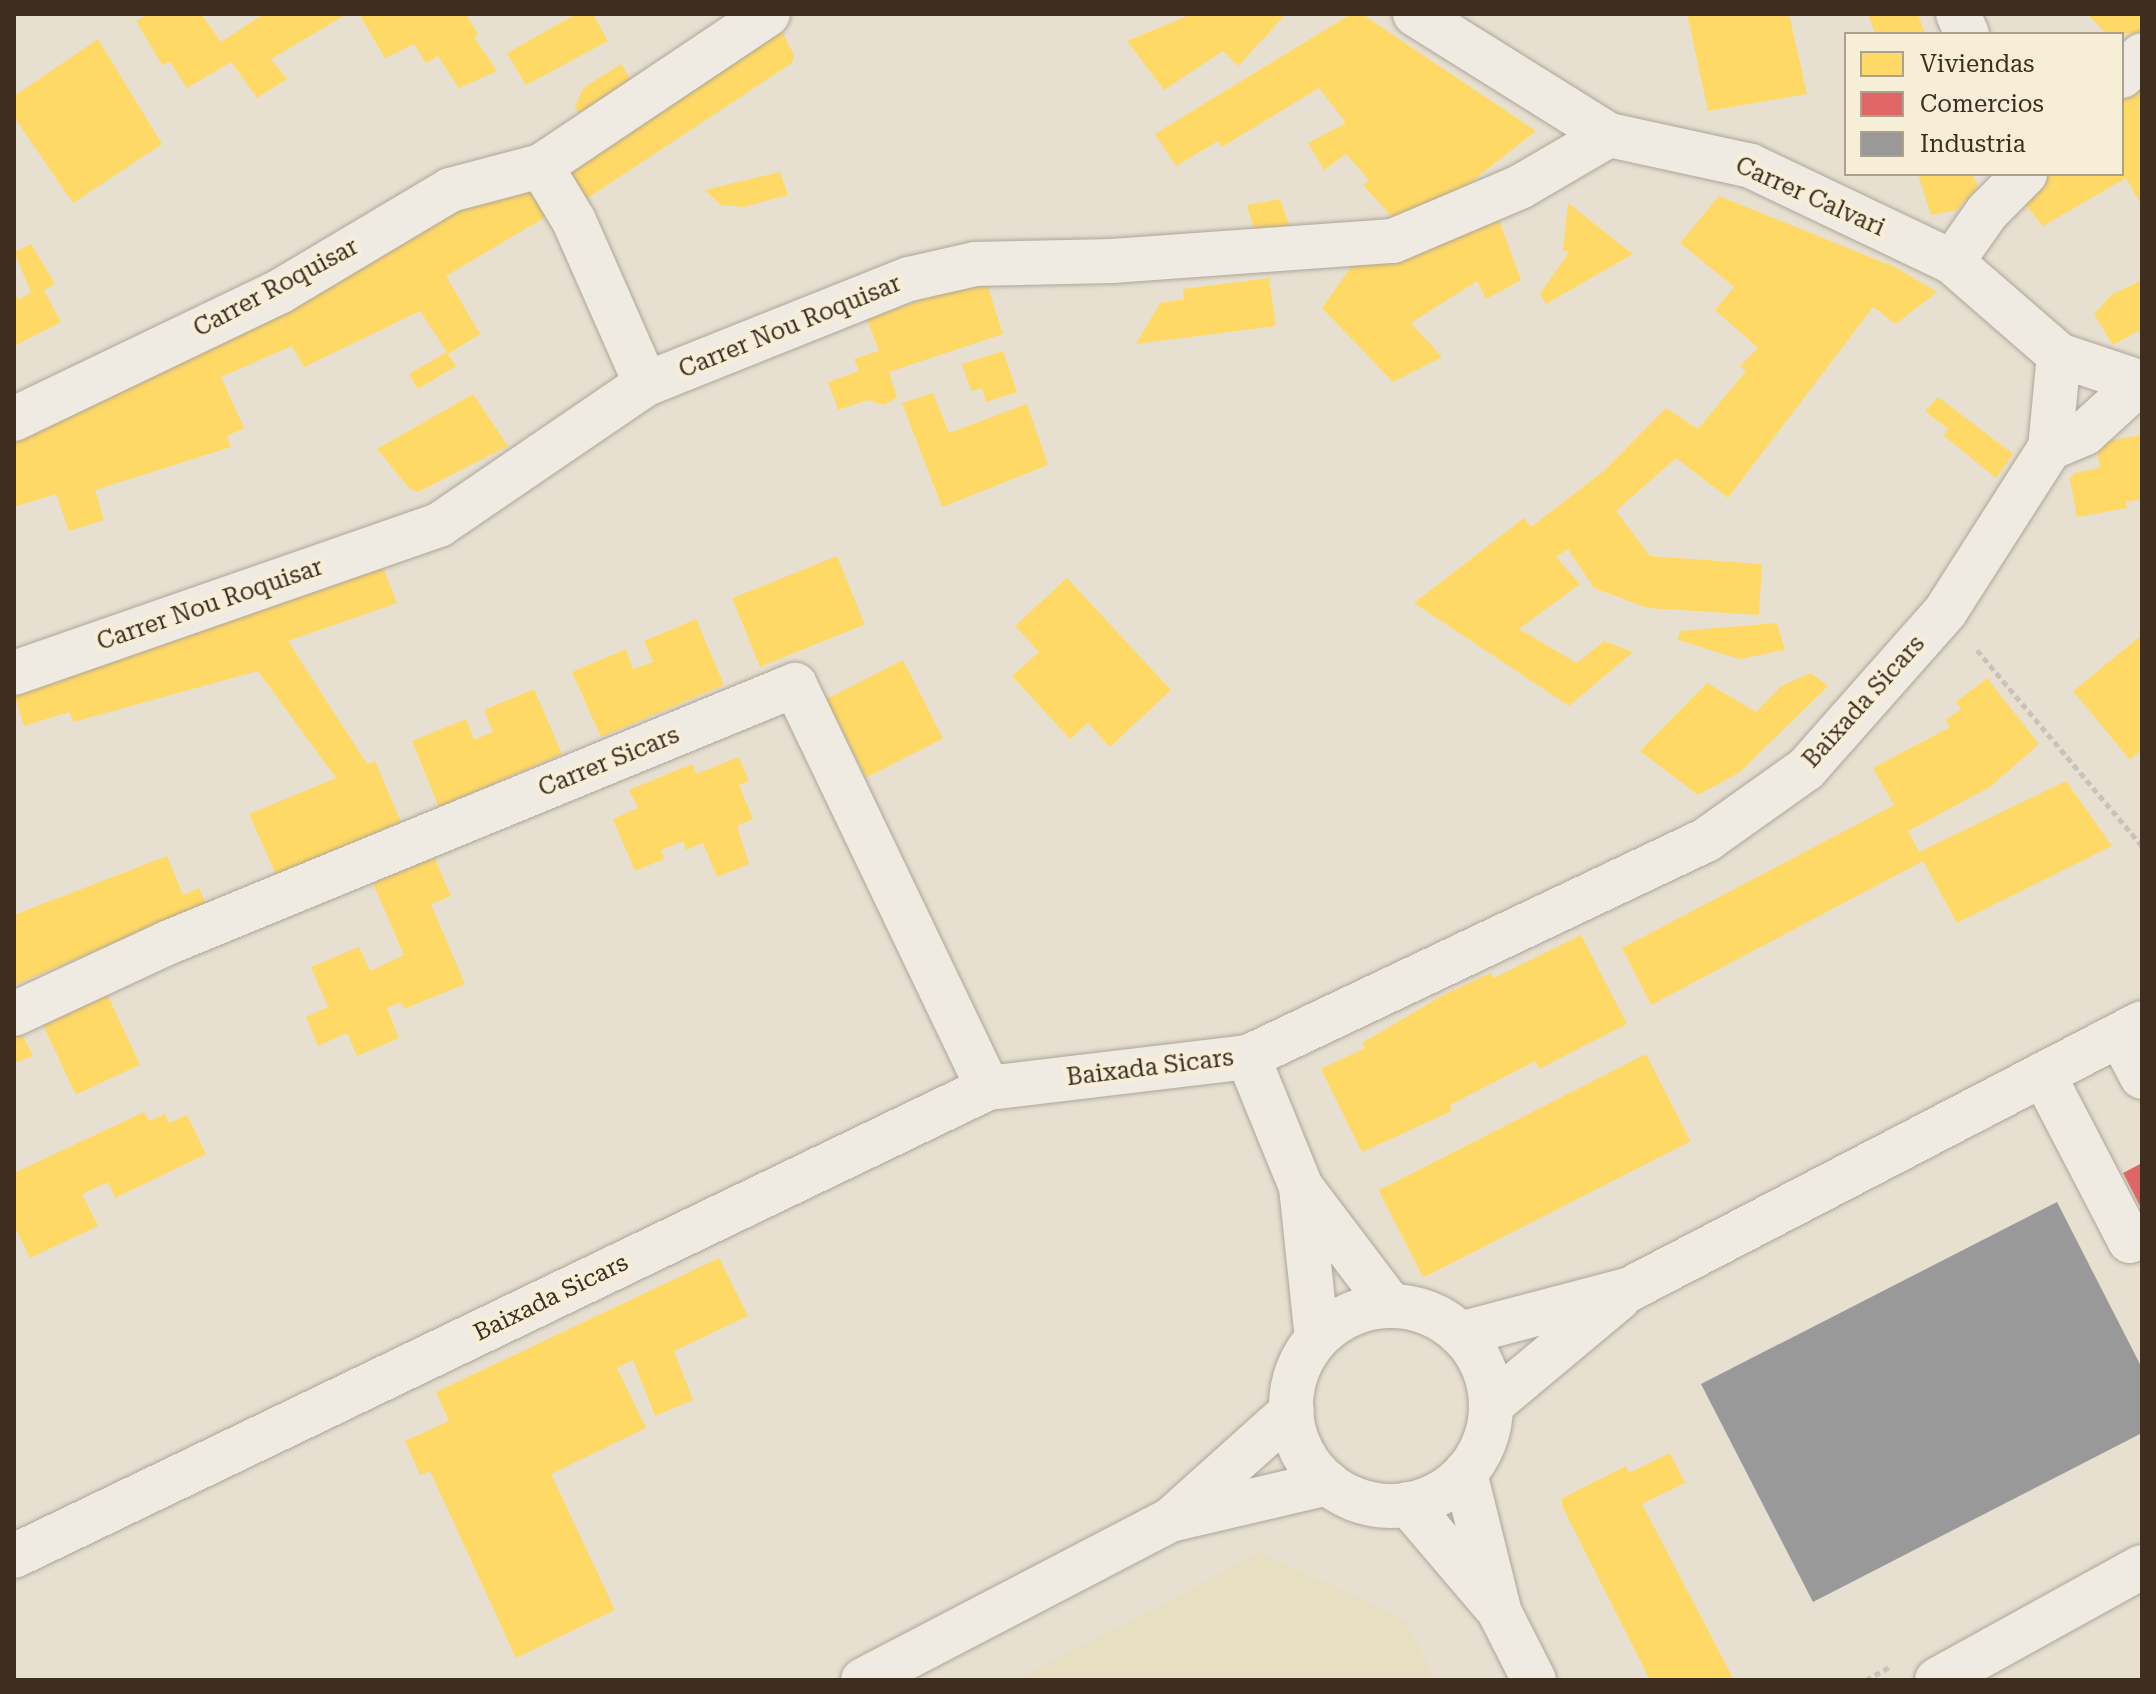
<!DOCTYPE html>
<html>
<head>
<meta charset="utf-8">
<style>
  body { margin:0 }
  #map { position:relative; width:2156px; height:1694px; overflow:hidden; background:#e7e0d1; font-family:"Roboto Serif",serif }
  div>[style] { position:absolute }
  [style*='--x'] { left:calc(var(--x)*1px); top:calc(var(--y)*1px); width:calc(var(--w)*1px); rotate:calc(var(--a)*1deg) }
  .farmland>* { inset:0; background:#e6dfc2 }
  .homes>* { inset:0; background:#ffd966; transform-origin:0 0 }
  .shops>* { inset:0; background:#e06666 }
  .industry>* { inset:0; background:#999 }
  .path>* { height:5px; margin-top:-2.5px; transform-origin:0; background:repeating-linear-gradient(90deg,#c8c2b9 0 6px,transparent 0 10px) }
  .roads { filter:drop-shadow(0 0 2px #ada599) drop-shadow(0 0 2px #ada599) }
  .minor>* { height:44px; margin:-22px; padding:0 22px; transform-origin:22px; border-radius:22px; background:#efebe3 }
  .minor>.ring { margin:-22px; padding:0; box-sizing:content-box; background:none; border:44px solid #efebe3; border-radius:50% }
  span { translate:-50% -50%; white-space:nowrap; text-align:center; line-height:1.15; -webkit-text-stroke:8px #f7eed8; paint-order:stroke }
  .street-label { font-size:24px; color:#3d2e20 }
  .frame { position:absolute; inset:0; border:16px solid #3d2e20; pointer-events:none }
  .legend { position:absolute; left:1844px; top:32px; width:280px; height:144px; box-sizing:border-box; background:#f7eed8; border:2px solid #ada18e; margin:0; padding:10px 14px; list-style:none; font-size:24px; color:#3d2e20 }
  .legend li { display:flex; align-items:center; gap:16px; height:40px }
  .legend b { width:40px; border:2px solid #ada18e }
</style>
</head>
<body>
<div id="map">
  <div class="farmland">
    <i style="clip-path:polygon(1261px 1552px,1406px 1621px,1436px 1680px,1016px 1680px)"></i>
  </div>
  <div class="homes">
    <i style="clip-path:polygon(149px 14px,201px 14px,221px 42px,262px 15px,347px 14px,271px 59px,287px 79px,257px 98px,231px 62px,187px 88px,170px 62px,162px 65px,136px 21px)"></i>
    <i style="clip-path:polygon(359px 14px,466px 14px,478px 34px,474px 37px,497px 71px,459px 88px,438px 56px,426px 63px,414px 44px,385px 58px)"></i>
    <i style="clip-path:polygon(576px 14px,593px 14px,608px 41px,526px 85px,507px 53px)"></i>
    <i style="clip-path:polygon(1192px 14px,1286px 14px,1238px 66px,1223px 51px,1164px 90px,1127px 41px)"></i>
    <i style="clip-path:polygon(1351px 14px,1362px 14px,1536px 131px,1433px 212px,1394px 219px,1363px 185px,1369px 180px,1346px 154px,1324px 170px,1308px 143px,1346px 123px,1319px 88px,1222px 147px,1218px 141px,1176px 166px,1155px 134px)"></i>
    <i style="clip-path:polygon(1687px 14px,1789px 14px,1807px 94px,1708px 111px)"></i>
    <i style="clip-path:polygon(1868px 14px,1918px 14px,1925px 34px,1875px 34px)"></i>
    <i style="clip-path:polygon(2088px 14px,2142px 14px,2142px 28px,2137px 33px,2106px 34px)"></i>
    <i style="clip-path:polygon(778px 23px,794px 55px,792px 63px,577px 205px,559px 174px)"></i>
    <i style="clip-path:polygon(98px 39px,162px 144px,73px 203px,14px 117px,14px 96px)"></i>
    <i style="clip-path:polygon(621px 64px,636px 88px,587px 124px,575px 107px,583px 88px)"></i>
    <i style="clip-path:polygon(2142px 79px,2142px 206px,2126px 178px,2043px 226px,2018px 196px,2040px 174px,2122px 174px,2122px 100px)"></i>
    <i style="clip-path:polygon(780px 172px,788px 195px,744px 207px,721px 205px,705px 190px)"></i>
    <i style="clip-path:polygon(1918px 174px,1972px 174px,1978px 187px,1957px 210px,1931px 215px)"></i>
    <i style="clip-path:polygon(530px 178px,554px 212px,446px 276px,480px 334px,448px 354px,456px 366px,418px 389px,409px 374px,447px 352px,420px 311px,304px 367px,292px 346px,221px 377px,244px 428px,227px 436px,231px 447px,95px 490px,104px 520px,69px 531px,56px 494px,14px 507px,14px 432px,472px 199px)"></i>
    <i style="clip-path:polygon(1719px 196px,1897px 268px,1937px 292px,1896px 324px,1873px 307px,1728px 498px,1676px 458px,1616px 511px,1650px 556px,1762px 564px,1759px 615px,1648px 608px,1594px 588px,1568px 549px,1556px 557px,1580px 584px,1519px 629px,1577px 663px,1604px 641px,1633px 652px,1569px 706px,1414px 603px,1524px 518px,1531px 527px,1605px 470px,1666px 408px,1698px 429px,1746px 371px,1740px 366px,1758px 348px,1715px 310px,1734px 287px,1680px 243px)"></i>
    <i style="clip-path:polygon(1280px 199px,1290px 227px,1254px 231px,1247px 205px)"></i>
    <i style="clip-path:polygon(1568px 203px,1633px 254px,1546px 304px,1540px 294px,1569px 252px,1563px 250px)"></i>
    <i style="clip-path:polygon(1496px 212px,1521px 280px,1486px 299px,1477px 281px,1411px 323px,1442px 357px,1393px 382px,1322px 308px,1356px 260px)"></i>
    <i style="clip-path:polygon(31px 244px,55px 284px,44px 290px,61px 322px,14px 346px,14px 292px,19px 300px,31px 292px,14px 252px)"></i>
    <i style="clip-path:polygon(985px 278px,1003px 334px,889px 372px,897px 397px,884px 405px,868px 400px,838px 410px,828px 382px,859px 371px,854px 359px,879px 351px,867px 319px)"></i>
    <i style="clip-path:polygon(1269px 278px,1276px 326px,1136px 344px,1160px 303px,1184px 299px,1183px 289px)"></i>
    <i style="clip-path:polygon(2142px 280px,2142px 329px,2113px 345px,2094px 314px,2111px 295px)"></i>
    <i style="clip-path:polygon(1003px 351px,1017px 392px,986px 402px,982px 388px,971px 391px,962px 364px)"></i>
    <i style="clip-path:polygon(933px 393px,949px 433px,1027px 404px,1048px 465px,942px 507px,902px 403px)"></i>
    <i style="clip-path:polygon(473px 394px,508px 446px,418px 492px,409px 488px,377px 449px)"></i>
    <i style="clip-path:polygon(1938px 397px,2013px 454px,1996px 478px,1944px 436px,1948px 429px,1925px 411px)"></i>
    <i style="clip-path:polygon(2142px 435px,2142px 499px,2126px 502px,2127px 508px,2077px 517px,2070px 479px,2074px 473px,2100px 468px,2096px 443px)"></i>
    <i style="left:837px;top:556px;width:74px;height:113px;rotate:68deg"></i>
    <i style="clip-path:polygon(380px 559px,397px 603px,288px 641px,367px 764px,375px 761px,401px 822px,276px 875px,249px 814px,336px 778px,258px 671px,73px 722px,69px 712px,24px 726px,14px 693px)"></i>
    <i style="clip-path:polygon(1067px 578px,1171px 690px,1110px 747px,1088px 723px,1070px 739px,1012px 676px,1039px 652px,1015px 626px)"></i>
    <i style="clip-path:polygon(696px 619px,724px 685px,601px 737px,572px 672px,626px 649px,633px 669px,653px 662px,644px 641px)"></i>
    <i style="clip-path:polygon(1777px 623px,1785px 650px,1740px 659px,1678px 640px,1680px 631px)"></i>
    <i style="clip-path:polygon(2142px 635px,2142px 749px,2130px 760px,2073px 691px)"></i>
    <i style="left:903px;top:660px;width:88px;height:86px;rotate:63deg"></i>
    <i style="clip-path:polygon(1811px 673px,1828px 686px,1740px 772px,1698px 795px,1640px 751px,1707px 683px,1756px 712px,1781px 686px)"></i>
    <i style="clip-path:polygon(1987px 678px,2039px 744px,1990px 787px,1908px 831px,1919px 852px,2066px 781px,2112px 846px,1957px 923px,1923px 861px,1651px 1005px,1622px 948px,1894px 805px,1873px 768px,1950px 727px,1946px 720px,1961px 709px,1956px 702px)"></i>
    <i style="clip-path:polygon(534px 689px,562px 754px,439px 807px,412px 741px,466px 719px,474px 740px,493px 732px,484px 710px)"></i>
    <i style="clip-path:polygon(739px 757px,749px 781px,739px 785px,753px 819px,737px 826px,749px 864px,717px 877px,703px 843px,686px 850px,683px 841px,661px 850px,664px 859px,635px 871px,613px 819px,638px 808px,629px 790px,692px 764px,696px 774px)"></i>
    <i style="clip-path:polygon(167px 856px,183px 895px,199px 888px,206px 905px,14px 985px,14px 915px)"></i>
    <i style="clip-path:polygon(434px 857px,451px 896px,431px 904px,465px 984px,404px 1009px,401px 1002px,387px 1008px,399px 1038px,357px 1056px,347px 1033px,318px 1046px,306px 1017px,328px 1007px,311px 967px,359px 947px,370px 971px,404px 955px,373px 883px)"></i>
    <i style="clip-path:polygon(1581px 935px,1627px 1024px,1539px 1069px,1535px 1061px,1450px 1105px,1452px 1111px,1362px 1152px,1321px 1069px,1365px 1048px,1362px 1043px,1445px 994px,1491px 973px,1494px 978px)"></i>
    <i style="left:107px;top:994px;width:78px;height:71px;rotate:65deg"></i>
    <i style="clip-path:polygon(22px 1034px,33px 1056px,14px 1063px,14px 1037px)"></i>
    <i style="left:1646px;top:1054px;width:98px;height:300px;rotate:63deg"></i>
    <i style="clip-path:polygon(144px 1112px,149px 1121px,165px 1114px,169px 1123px,187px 1115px,206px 1154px,115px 1198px,108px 1182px,82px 1194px,98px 1226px,30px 1258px,14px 1225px,14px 1173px)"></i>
    <i style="clip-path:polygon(719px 1258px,748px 1316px,674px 1351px,693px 1400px,655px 1416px,633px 1360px,617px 1368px,646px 1428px,551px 1474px,615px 1610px,516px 1658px,430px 1471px,420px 1475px,405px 1441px,449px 1421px,436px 1392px)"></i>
    <i style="clip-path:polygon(1670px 1453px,1685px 1483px,1642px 1504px,1734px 1680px,1650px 1680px,1562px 1506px,1562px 1498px,1626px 1466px,1629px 1473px)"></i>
  </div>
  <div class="shops">
    <i style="clip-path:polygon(2142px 1163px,2142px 1210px,2123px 1173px)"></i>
  </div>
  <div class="industry">
    <i style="clip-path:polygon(2057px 1202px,2142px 1368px,2142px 1433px,1813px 1602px,1701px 1384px)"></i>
  </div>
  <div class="path">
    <i style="--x:1977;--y:650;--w:256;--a:49.9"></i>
    <i style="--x:1866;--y:1680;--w:26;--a:-29"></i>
  </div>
  <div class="roads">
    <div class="minor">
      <i style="--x:1415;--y:14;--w:229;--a:32"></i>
      <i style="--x:1609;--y:135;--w:145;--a:12.3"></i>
      <i style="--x:1751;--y:166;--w:223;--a:25.5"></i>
      <i style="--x:1952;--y:262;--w:142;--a:41"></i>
      <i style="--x:2059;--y:355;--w:88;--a:18.6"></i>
      <i style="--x:1958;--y:14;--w:22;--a:66"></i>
      <i style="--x:2122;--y:76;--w:29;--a:-46"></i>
      <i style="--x:541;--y:166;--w:64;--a:59"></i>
      <i style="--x:574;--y:221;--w:178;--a:66.2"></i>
      <i style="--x:1952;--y:262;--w:61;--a:-55"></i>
      <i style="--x:1987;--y:212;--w:54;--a:-45"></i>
      <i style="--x:14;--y:419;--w:294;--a:-25.6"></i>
      <i style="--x:279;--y:292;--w:199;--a:-30.8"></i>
      <i style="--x:450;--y:190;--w:94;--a:-14.8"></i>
      <i style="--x:541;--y:166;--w:273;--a:-33.8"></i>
      <i style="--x:2050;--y:448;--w:93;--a:-84.5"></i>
      <i style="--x:14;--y:673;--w:450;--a:-19.2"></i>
      <i style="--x:439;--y:525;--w:250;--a:-34.3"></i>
      <i style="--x:646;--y:384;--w:283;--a:-21.8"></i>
      <i style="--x:909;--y:279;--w:68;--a:-12.8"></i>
      <i style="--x:975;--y:264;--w:137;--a:-1.3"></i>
      <i style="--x:1112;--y:261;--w:282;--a:-4.1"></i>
      <i style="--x:1393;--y:241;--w:138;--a:-23"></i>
      <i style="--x:1520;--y:187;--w:103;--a:-30.3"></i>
      <i style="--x:14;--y:1014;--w:169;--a:-24.9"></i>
      <i style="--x:167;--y:943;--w:679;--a:-22.33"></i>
      <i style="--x:795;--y:685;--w:447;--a:64.4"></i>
      <i style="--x:2120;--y:1035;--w:47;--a:62.4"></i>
      <i style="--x:1248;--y:1057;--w:140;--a:67.8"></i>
      <i style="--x:1301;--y:1187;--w:149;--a:52.9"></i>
      <i style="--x:2043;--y:1074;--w:188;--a:62.5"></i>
      <i style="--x:2130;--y:1241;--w:13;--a:-27"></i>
      <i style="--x:1301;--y:1187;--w:152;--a:84"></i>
      <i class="ring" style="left:1291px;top:1306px;width:156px;height:156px"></i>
      <i style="--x:1460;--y:1334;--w:176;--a:-14.8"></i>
      <i style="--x:1630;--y:1289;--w:577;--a:-27.45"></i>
      <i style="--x:1491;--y:1405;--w:167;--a:-39.9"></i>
      <i style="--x:1465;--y:1473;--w:144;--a:76"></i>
      <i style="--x:1500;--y:1613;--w:75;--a:63.1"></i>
      <i style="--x:1408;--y:1504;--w:133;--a:49.6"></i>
      <i style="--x:1175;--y:1516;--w:157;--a:-41.9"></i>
      <i style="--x:14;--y:1556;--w:1081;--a:-25.66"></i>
      <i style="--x:988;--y:1088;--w:262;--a:-6.8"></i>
      <i style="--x:1248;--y:1057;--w:507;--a:-25.35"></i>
      <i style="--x:1706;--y:840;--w:123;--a:-35.4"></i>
      <i style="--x:1806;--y:769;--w:210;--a:-48.5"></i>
      <i style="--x:1945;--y:612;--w:195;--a:-57.4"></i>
      <i style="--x:2050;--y:448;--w:38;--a:-23"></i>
      <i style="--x:2085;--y:433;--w:77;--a:-42.4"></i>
      <i style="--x:863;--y:1680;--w:346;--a:-27.5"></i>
      <i style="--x:1170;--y:1520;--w:162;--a:-13.2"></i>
      <i style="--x:1937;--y:1680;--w:234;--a:-28.9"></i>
    </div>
  </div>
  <div class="street-label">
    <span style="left:1810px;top:197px;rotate:24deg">Carrer Calvari</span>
    <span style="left:276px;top:288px;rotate:-28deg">Carrer Roquisar</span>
    <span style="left:790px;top:327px;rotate:-22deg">Carrer Nou Roquisar</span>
    <span style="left:210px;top:605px;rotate:-19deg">Carrer Nou Roquisar</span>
    <span style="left:1864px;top:702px;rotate:-48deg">Baixada Sicars</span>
    <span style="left:609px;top:762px;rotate:-22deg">Carrer Sicars</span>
    <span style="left:1150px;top:1068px;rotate:-7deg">Baixada Sicars</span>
    <span style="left:551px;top:1298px;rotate:-26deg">Baixada Sicars</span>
  </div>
  <div class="frame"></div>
  <ul class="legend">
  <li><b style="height:22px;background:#ffd966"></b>Viviendas</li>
  <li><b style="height:22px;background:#e06666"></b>Comercios</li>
  <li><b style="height:22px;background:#999"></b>Industria</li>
  </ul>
</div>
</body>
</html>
